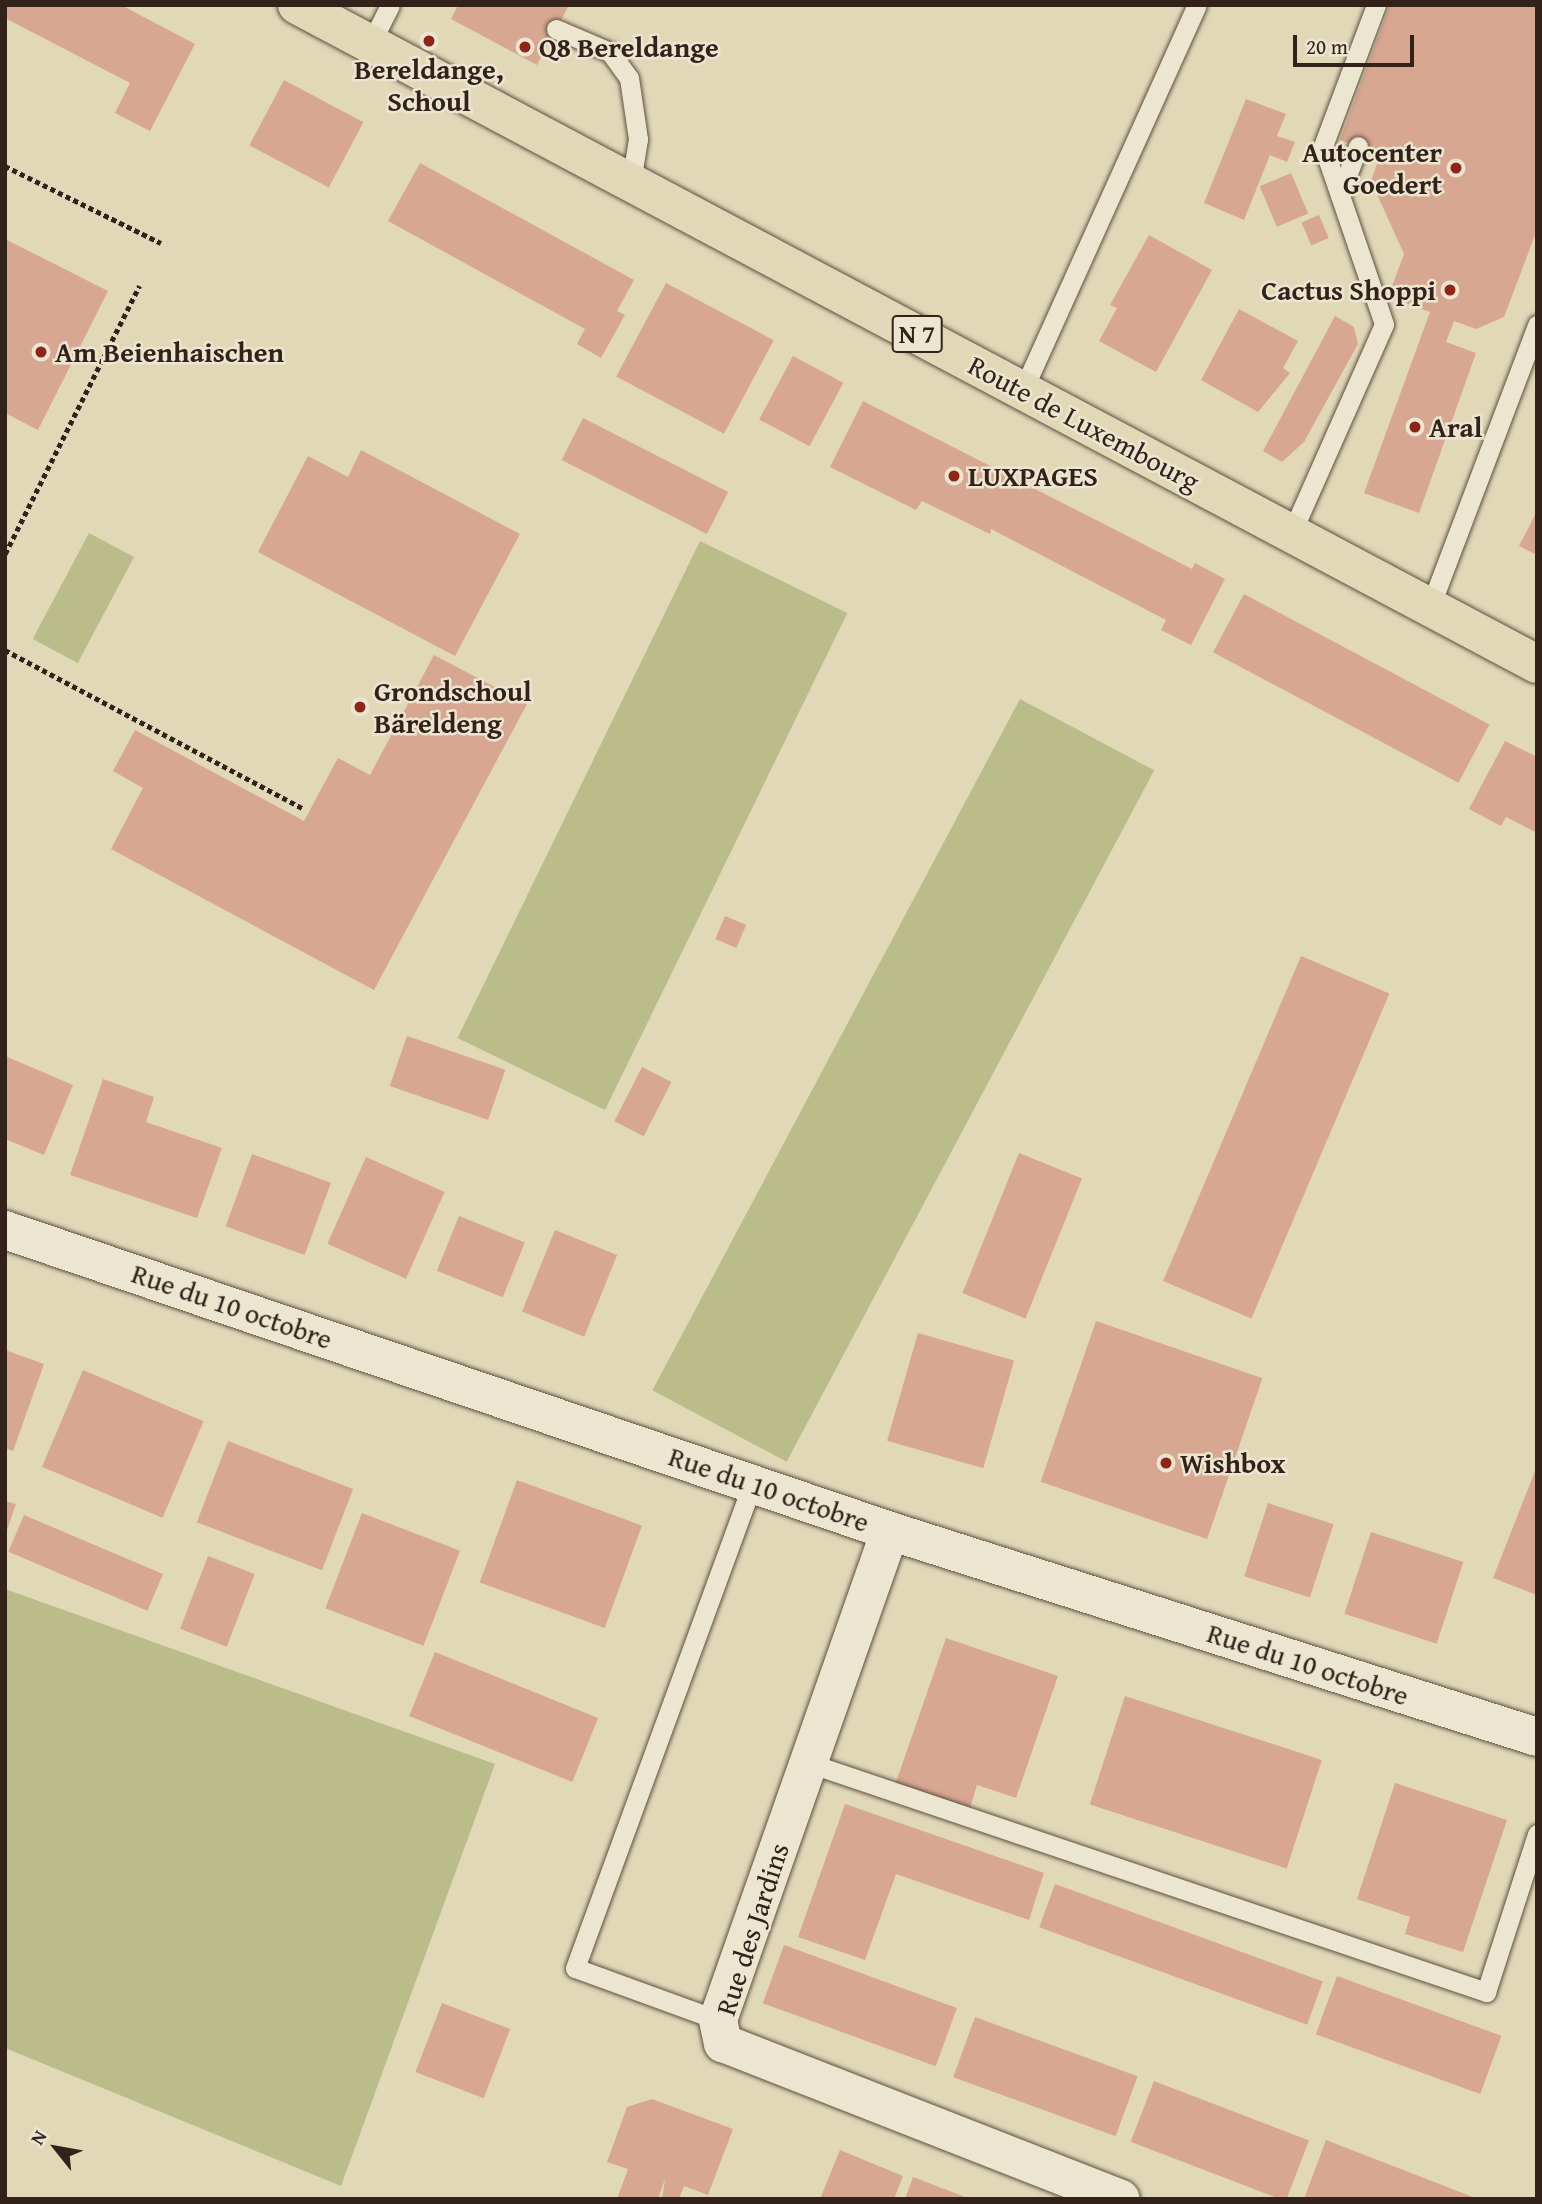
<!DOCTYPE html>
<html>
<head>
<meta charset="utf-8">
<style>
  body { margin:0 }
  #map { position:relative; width:1542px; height:2204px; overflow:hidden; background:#e1d8b8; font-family:"Gentium Book Plus",serif }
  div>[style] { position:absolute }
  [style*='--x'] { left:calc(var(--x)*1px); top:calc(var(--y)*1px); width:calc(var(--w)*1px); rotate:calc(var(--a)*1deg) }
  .green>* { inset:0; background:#babc89; transform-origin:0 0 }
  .building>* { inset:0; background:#d7a791; transform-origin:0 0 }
  .path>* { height:4.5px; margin-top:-2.25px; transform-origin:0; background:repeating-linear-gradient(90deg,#322219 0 5px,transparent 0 8.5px) }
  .roads { filter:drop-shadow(0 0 2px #5e5041) drop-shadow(0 0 2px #5e5041) }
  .service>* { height:19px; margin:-9.5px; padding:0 9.5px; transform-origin:9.5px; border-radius:9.5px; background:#ece6d1 }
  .minor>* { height:38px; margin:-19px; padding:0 19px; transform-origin:19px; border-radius:19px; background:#ece6d1 }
  .primary>* { height:38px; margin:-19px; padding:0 19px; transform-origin:19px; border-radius:19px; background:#e1d8b8 }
  .dots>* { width:19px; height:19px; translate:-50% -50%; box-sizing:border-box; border:4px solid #ece6d1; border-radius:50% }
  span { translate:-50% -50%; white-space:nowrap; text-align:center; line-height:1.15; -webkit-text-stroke:5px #ece6d1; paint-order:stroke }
  .shield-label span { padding:2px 5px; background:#ece6d1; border:2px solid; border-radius:5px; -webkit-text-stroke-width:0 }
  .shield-label { font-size:26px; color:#322219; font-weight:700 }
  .poi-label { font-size:28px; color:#322219; font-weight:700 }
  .left { translate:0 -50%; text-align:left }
  .right { translate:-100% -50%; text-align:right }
  .street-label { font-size:28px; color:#322219 }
  .frame { position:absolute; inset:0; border:7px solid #322219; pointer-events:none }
  .north { position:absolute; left:21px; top:2113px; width:70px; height:70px; -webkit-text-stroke:5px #ece6d1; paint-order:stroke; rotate:301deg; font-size:19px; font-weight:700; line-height:28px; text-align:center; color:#322219 }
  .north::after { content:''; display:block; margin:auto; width:24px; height:32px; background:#322219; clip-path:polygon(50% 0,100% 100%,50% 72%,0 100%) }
  .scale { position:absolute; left:1293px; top:35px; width:121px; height:32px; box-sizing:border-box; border:4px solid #322219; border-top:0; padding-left:9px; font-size:21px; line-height:24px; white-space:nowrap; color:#322219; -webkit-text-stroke:5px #ece6d1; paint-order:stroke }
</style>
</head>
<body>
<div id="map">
  <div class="green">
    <i style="left:89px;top:533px;width:51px;height:120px;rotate:28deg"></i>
    <i style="left:700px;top:541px;width:164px;height:553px;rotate:26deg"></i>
    <i style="left:1020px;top:699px;width:152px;height:783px;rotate:28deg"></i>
    <i style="clip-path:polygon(5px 1589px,495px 1764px,341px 2186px,5px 2048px)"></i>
  </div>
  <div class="building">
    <i style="clip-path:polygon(5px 5px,121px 5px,195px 44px,150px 131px,115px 113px,130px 83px,5px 18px)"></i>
    <i style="clip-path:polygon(458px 5px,569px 5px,537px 65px,451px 19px)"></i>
    <i style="clip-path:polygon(1390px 5px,1537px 5px,1537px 230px,1504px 317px,1476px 329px,1454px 321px,1446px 342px,1476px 353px,1419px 513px,1364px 493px,1430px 312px,1388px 297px,1404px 254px,1371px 181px,1380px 155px,1340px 140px)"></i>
    <i style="left:284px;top:80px;width:90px;height:74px;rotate:28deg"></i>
    <i style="clip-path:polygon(1246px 99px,1286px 114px,1277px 136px,1295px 142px,1287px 162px,1270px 155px,1244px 220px,1204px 203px)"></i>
    <i style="clip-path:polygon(420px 163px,634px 280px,617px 311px,625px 315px,601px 358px,577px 344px,585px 329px,388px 221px)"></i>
    <i style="left:1291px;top:173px;width:44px;height:34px;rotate:67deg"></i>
    <i style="left:1319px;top:215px;width:25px;height:19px;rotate:67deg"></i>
    <i style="clip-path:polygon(1149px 235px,1212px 270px,1156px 372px,1099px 341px,1117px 308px,1110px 305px)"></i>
    <i style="clip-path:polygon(5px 239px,108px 291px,38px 430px,5px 413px)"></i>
    <i style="left:666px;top:283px;width:122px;height:106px;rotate:28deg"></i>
    <i style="clip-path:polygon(1239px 309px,1298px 341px,1283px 368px,1290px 373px,1258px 412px,1201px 380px)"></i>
    <i style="clip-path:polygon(1335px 316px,1354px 327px,1358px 344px,1304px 442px,1282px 462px,1263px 451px)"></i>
    <i style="left:793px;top:356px;width:57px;height:72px;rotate:28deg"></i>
    <i style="clip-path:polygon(863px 401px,1192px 569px,1195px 563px,1225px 579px,1191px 645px,1161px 630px,1166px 620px,991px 529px,990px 534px,922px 501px,916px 510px,830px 467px)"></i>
    <i style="left:583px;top:418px;width:163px;height:47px;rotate:27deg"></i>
    <i style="clip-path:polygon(361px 450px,520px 534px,455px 656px,258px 552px,308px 456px,348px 477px)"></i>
    <i style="clip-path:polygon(1537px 511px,1537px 555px,1519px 546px)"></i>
    <i style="left:1244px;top:594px;width:278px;height:66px;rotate:28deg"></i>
    <i style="clip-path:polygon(434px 655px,527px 704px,374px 990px,111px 849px,143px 788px,113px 771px,135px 730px,304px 821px,338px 758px,370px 775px)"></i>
    <i style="clip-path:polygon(1505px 741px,1537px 757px,1537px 833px,1506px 817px,1501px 826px,1469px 809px)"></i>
    <i style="left:725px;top:916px;width:23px;height:25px;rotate:23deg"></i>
    <i style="left:1301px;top:956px;width:96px;height:353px;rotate:23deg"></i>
    <i style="left:407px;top:1036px;width:104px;height:53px;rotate:19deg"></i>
    <i style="clip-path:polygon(5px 1056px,73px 1085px,44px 1155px,5px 1139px)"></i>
    <i style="left:642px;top:1067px;width:33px;height:61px;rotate:27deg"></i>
    <i style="clip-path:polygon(103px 1079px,154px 1097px,146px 1122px,222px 1148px,197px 1218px,70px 1175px)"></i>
    <i style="left:1019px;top:1153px;width:68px;height:151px;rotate:22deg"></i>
    <i style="left:252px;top:1154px;width:84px;height:77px;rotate:20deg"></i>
    <i style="left:366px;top:1157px;width:86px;height:95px;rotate:24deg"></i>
    <i style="left:459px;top:1216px;width:71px;height:59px;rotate:22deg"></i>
    <i style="left:555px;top:1230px;width:67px;height:88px;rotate:22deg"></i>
    <i style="left:1096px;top:1321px;width:176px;height:170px;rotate:19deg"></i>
    <i style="left:918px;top:1333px;width:100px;height:112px;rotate:16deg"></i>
    <i style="clip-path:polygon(5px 1350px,44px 1364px,13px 1451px,5px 1448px)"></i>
    <i style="left:83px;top:1370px;width:131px;height:105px;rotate:23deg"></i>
    <i style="left:228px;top:1441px;width:134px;height:87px;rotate:21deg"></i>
    <i style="clip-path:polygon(1537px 1466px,1537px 1595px,1493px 1578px)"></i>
    <i style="left:517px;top:1480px;width:133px;height:109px;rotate:20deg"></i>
    <i style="clip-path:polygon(5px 1501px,16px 1504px,6px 1533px,5px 1533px)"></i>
    <i style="left:1268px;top:1503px;width:69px;height:77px;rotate:18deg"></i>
    <i style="left:362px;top:1513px;width:105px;height:102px;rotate:21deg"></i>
    <i style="left:24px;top:1515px;width:151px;height:40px;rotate:23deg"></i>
    <i style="left:1371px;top:1532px;width:97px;height:86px;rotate:18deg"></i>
    <i style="left:208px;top:1556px;width:50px;height:78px;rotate:21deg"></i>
    <i style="clip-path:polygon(946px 1638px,1058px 1676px,1016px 1798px,977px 1785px,969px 1811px,895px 1785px)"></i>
    <i style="left:435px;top:1652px;width:176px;height:69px;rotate:22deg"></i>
    <i style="left:1125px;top:1696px;width:207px;height:114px;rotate:18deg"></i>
    <i style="clip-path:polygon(1395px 1783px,1507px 1820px,1463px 1952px,1405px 1934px,1410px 1917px,1357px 1899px)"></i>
    <i style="clip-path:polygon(845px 1804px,1044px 1873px,1029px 1920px,896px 1874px,865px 1960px,798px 1937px)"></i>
    <i style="left:1055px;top:1884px;width:285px;height:46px;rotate:20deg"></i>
    <i style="left:784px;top:1945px;width:184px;height:62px;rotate:20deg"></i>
    <i style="left:1337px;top:1976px;width:175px;height:62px;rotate:20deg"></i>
    <i style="left:442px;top:2003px;width:73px;height:74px;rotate:21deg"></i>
    <i style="left:975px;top:2017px;width:173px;height:64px;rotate:20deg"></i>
    <i style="left:1154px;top:2081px;width:166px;height:65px;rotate:21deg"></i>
    <i style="clip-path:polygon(652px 2099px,733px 2129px,708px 2195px,684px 2186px,679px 2199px,662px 2199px,665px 2179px,658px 2199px,617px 2199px,628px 2169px,607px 2162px,627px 2107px)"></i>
    <i style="clip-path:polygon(1326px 2140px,1478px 2199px,1304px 2199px)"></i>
    <i style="clip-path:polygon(840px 2150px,903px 2176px,894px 2199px,820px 2199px)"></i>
    <i style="clip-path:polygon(913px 2177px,965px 2197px,965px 2199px,905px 2199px)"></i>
  </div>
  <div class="path">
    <i style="--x:5;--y:166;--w:174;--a:26.3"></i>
    <i style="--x:5;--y:554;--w:300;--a:-63.4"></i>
    <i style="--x:5;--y:650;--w:339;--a:28"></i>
  </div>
  <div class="roads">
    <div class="service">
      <i style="--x:556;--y:29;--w:59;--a:23.1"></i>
      <i style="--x:610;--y:52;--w:32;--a:54"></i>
      <i style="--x:629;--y:78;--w:62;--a:81.6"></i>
      <i style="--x:638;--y:139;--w:44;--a:99.2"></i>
      <i style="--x:371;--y:43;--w:42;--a:-63.4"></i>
      <i style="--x:1340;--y:195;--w:52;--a:-69.8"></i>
      <i style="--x:1023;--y:390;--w:422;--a:-65.7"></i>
      <i style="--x:1292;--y:532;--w:227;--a:-66.1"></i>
      <i style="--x:1384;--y:324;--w:188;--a:-108.9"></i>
      <i style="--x:1323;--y:146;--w:151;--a:-69.4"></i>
      <i style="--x:1430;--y:607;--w:302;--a:-69.2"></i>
      <i style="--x:809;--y:1763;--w:715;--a:18.69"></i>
      <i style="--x:1486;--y:1992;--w:166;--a:-72.1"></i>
      <i style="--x:718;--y:2020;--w:152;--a:-160"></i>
      <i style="--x:575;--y:1968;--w:518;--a:-69.88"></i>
    </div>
    <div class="minor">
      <i style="--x:5;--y:1230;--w:935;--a:18.78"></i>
      <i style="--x:890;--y:1531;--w:679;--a:17.66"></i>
      <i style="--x:890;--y:1531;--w:518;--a:109.38"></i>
      <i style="--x:718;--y:2020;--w:24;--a:78"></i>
      <i style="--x:723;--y:2043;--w:427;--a:21.4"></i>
    </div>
    <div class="primary">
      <i style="--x:297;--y:5;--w:1404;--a:27.99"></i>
    </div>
  </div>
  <div class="dots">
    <i style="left:429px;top:41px;background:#8f2418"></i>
    <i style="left:525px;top:47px;background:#8f2418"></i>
    <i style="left:1456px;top:168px;background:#8f2418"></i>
    <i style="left:1450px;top:290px;background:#8f2418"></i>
    <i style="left:41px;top:352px;background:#8f2418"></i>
    <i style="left:1415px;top:427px;background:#8f2418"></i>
    <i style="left:954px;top:476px;background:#8f2418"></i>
    <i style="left:360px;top:707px;background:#8f2418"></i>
    <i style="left:1166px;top:1463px;background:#8f2418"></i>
  </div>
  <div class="shield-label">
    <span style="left:917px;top:334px">N 7</span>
  </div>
  <div class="poi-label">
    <span class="left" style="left:539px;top:47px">Q8 Bereldange</span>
    <span style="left:429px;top:85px">Bereldange,<br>Schoul</span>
    <span class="right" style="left:1442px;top:168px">Autocenter<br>Goedert</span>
    <span class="right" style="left:1436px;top:290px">Cactus Shoppi</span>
    <span class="left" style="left:55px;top:352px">Am Beienhaischen</span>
    <span class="left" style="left:1429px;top:427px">Aral</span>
    <span class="left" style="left:968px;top:476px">LUXPAGES</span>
    <span class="left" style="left:374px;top:707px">Grondschoul<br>Bäreldeng</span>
    <span class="left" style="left:1180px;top:1463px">Wishbox</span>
  </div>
  <div class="street-label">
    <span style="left:1084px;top:423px;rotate:28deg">Route de Luxembourg</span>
    <span style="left:232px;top:1306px;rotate:19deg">Rue du 10 octobre</span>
    <span style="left:769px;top:1489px;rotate:19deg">Rue du 10 octobre</span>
    <span style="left:1308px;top:1664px;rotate:18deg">Rue du 10 octobre</span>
    <span style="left:752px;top:1929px;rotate:-72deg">Rue des Jardins</span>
  </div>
  <div class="frame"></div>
  <div class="north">N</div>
  <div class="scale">20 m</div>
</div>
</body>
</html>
